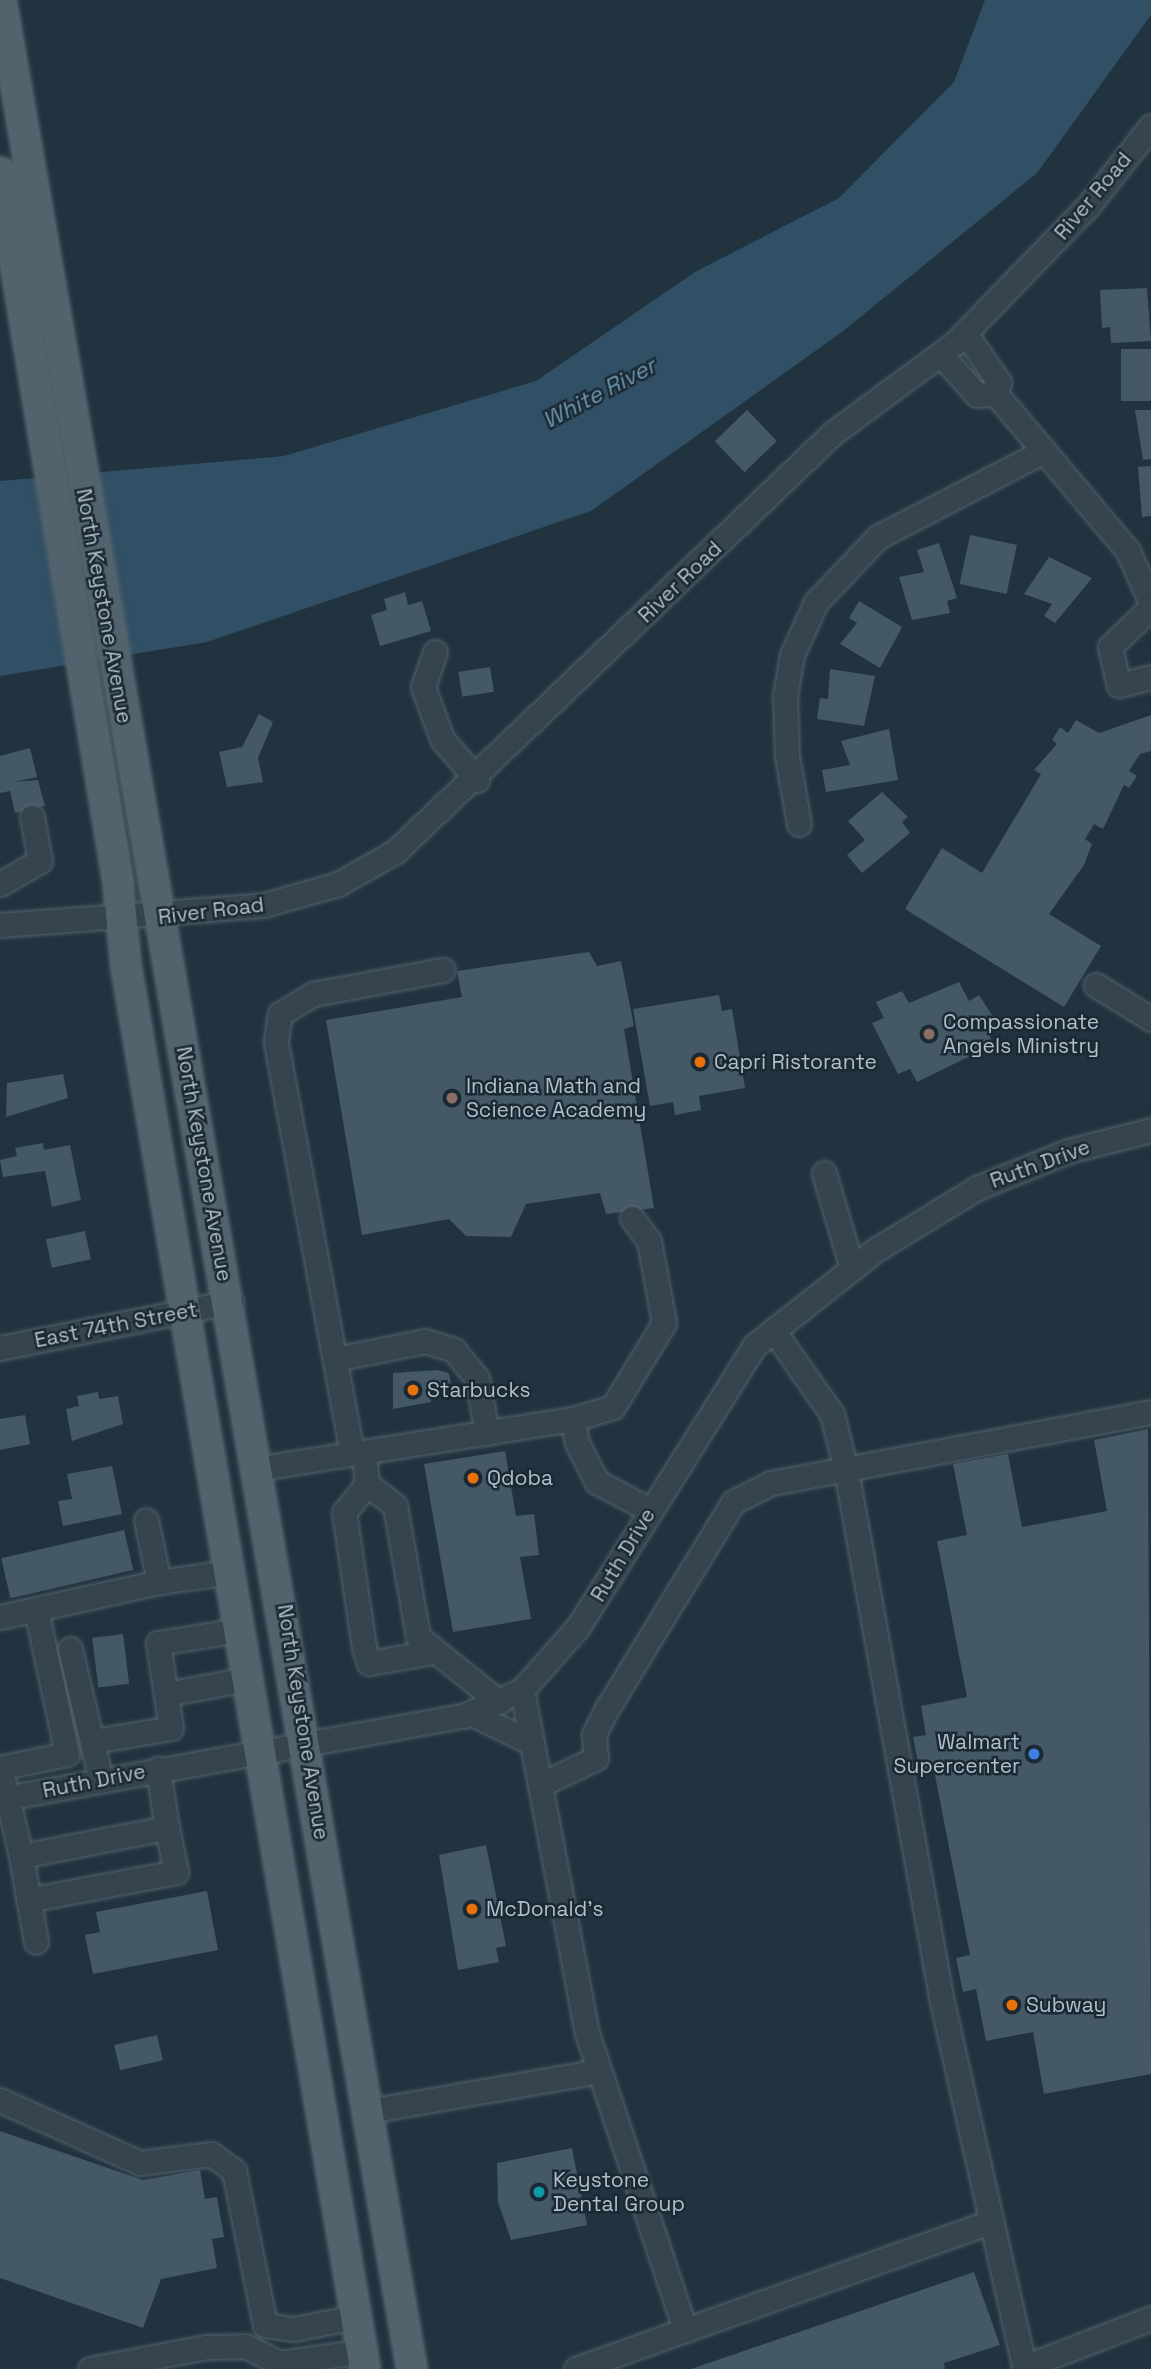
<!DOCTYPE html>
<html>
<head>
<meta charset="utf-8">
<style>
  body { margin:0 }
  #map { position:relative; width:1151px; height:2369px; overflow:hidden; background:#21333e; font-family:"Space Grotesk",sans-serif }
  div>[style] { position:absolute }
  [style*='--x'] { left:calc(var(--x)*1px); top:calc(var(--y)*1px); width:calc(var(--w)*1px); rotate:calc(var(--a)*1deg) }
  .water>* { inset:0; background:#315065 }
  .building>* { inset:0; background:#445965; transform-origin:0 0 }
  .roads { filter:drop-shadow(0 0 2px #53626c) drop-shadow(0 0 2px #53626c) }
  .minor>* { height:23px; margin:-11.5px; padding:0 11.5px; transform-origin:11.5px; border-radius:11.5px; background:#35444e }
  .major>* { height:30px; margin:-15px; padding:0 15px; transform-origin:15px; border-radius:15px; background:#53636e }
  .dots>* { width:19px; height:19px; translate:-50% -50%; box-sizing:border-box; border:4px solid #1a2933; border-radius:50% }
  span { translate:-50% -50%; white-space:nowrap; text-align:center; line-height:1.15; -webkit-text-stroke:5px #1a2933; paint-order:stroke }
  .street-label { font-size:21px; color:#b0bfca }
  .poi-label { font-size:21px; color:#b0bfca }
  .left { translate:0 -50%; text-align:left }
  .right { translate:-100% -50%; text-align:right }
  .water-label { font-size:23px; color:#6e96b0; font-style:italic }
</style>
</head>
<body>
<div id="map">
  <div class="water">
    <i style="clip-path:polygon(985px 0,1151px 0,1151px 15px,1037px 173px,842px 332px,591px 511px,207px 642px,0 676px,0 481px,284px 456px,536px 381px,695px 272px,839px 198px,954px 82px)"></i>
  </div>
  <div class="building">
    <i style="clip-path:polygon(1147px 288px,1151px 341px,1111px 343px,1110px 327px,1102px 328px,1100px 290px)"></i>
    <i style="left:1121px;top:349px;width:30px;height:52px"></i>
    <i style="left:747px;top:410px;width:43px;height:45px;rotate:46deg"></i>
    <i style="clip-path:polygon(1135px 410px,1151px 410px,1151px 459px,1143px 460px)"></i>
    <i style="clip-path:polygon(1151px 466px,1151px 516px,1142px 517px,1138px 467px)"></i>
    <i style="left:970px;top:535px;width:48px;height:50px;rotate:12deg"></i>
    <i style="clip-path:polygon(939px 543px,957px 598px,947px 601px,950px 613px,912px 620px,899px 577px,924px 572px,917px 550px)"></i>
    <i style="clip-path:polygon(1049px 557px,1092px 578px,1055px 623px,1044px 616px,1052px 604px,1024px 594px)"></i>
    <i style="clip-path:polygon(405px 592px,408px 605px,422px 601px,431px 631px,380px 646px,371px 615px,387px 610px,384px 599px)"></i>
    <i style="clip-path:polygon(859px 601px,902px 627px,880px 668px,840px 644px,857px 623px,849px 618px)"></i>
    <i style="left:490px;top:667px;width:25px;height:32px;rotate:81deg"></i>
    <i style="clip-path:polygon(830px 669px,875px 676px,864px 726px,817px 719px,820px 698px,828px 699px)"></i>
    <i style="clip-path:polygon(259px 714px,273px 722px,258px 758px,263px 782px,227px 787px,219px 752px,242px 747px)"></i>
    <i style="clip-path:polygon(1151px 715px,1151px 751px,1140px 754px,1129px 771px,1137px 776px,1129px 788px,1124px 785px,1103px 829px,1094px 824px,1085px 839px,1092px 844px,1084px 865px,1049px 914px,1101px 946px,1064px 1007px,905px 909px,942px 848px,982px 873px,1041px 774px,1034px 770px,1057px 744px,1052px 740px,1060px 727px,1068px 733px,1076px 720px,1099px 733px)"></i>
    <i style="clip-path:polygon(889px 729px,898px 780px,826px 792px,822px 770px,850px 765px,841px 741px)"></i>
    <i style="clip-path:polygon(30px 748px,37px 777px,14px 782px,38px 780px,45px 806px,15px 813px,10px 791px,0 793px,0 756px)"></i>
    <i style="clip-path:polygon(882px 792px,908px 817px,902px 822px,910px 833px,862px 873px,847px 855px,865px 840px,848px 821px)"></i>
    <i style="clip-path:polygon(589px 952px,597px 966px,621px 961px,634px 1026px,624px 1029px,654px 1208px,606px 1214px,600px 1193px,526px 1204px,511px 1237px,466px 1236px,449px 1219px,362px 1235px,326px 1020px,462px 997px,457px 971px)"></i>
    <i style="clip-path:polygon(959px 982px,969px 1001px,979px 995px,996px 1021px,986px 1025px,993px 1045px,917px 1082px,910px 1069px,898px 1074px,872px 1023px,884px 1018px,876px 1002px,902px 991px,909px 1003px)"></i>
    <i style="clip-path:polygon(719px 995px,722px 1011px,732px 1009px,745px 1088px,699px 1096px,701px 1110px,675px 1115px,673px 1102px,650px 1106px,633px 1009px)"></i>
    <i style="clip-path:polygon(63px 1074px,68px 1098px,6px 1117px,7px 1083px)"></i>
    <i style="clip-path:polygon(43px 1143px,44px 1150px,70px 1145px,81px 1200px,52px 1207px,45px 1171px,3px 1177px,0 1160px,17px 1156px,15px 1148px)"></i>
    <i style="left:85px;top:1231px;width:29px;height:40px;rotate:78deg"></i>
    <i style="clip-path:polygon(437px 1370px,449px 1373px,452px 1390px,430px 1395px,431px 1402px,393px 1409px,393px 1373px)"></i>
    <i style="clip-path:polygon(98px 1392px,99px 1399px,118px 1396px,123px 1424px,72px 1441px,66px 1409px,79px 1406px,77px 1396px)"></i>
    <i style="clip-path:polygon(25px 1415px,30px 1444px,0 1450px,0 1419px)"></i>
    <i style="clip-path:polygon(1148px 1429px,1151px 2074px,1044px 2094px,1033px 2032px,986px 2041px,976px 1989px,963px 1992px,956px 1958px,970px 1955px,934px 1770px,920px 1773px,913px 1737px,926px 1735px,921px 1706px,967px 1697px,937px 1541px,967px 1535px,953px 1464px,1008px 1454px,1022px 1527px,1107px 1511px,1094px 1440px)"></i>
    <i style="clip-path:polygon(505px 1451px,516px 1516px,534px 1514px,539px 1555px,520px 1557px,531px 1619px,453px 1632px,424px 1464px)"></i>
    <i style="clip-path:polygon(112px 1466px,122px 1514px,63px 1526px,58px 1501px,72px 1499px,67px 1474px)"></i>
    <i style="left:124px;top:1530px;width:41px;height:126px;rotate:77deg"></i>
    <i style="left:123px;top:1634px;width:50px;height:31px;rotate:83deg"></i>
    <i style="clip-path:polygon(486px 1845px,506px 1946px,496px 1948px,499px 1962px,458px 1970px,439px 1855px)"></i>
    <i style="clip-path:polygon(207px 1891px,218px 1950px,93px 1974px,85px 1935px,100px 1932px,96px 1912px)"></i>
    <i style="left:157px;top:2035px;width:26px;height:44px;rotate:77deg"></i>
    <i style="clip-path:polygon(0 2131px,143px 2180px,200px 2170px,205px 2199px,217px 2197px,224px 2237px,212px 2239px,217px 2268px,161px 2279px,143px 2328px,0 2278px)"></i>
    <i style="clip-path:polygon(572px 2148px,587px 2225px,511px 2240px,498px 2202px,497px 2163px)"></i>
    <i style="clip-path:polygon(974px 2272px,1000px 2345px,944px 2363px,945px 2369px,691px 2369px)"></i>
  </div>
  <div class="roads">
    <div class="minor">
      <i style="--x:965;--y:333;--w:60;--a:55.2"></i>
      <i style="--x:999;--y:382;--w:12;--a:110"></i>
      <i style="--x:941;--y:355;--w:54;--a:48"></i>
      <i style="--x:977;--y:395;--w:18;--a:-6"></i>
      <i style="--x:995;--y:393;--w:207;--a:49.9"></i>
      <i style="--x:1128;--y:551;--w:57;--a:66.1"></i>
      <i style="--x:1151;--y:607;--w:57;--a:135.7"></i>
      <i style="--x:1110;--y:647;--w:39;--a:77"></i>
      <i style="--x:1119;--y:685;--w:33;--a:-14"></i>
      <i style="--x:435;--y:652;--w:37;--a:109"></i>
      <i style="--x:423;--y:687;--w:55;--a:69.9"></i>
      <i style="--x:442;--y:739;--w:54;--a:49.5"></i>
      <i style="--x:799;--y:824;--w:69;--a:-100"></i>
      <i style="--x:787;--y:756;--w:60;--a:-91.9"></i>
      <i style="--x:785;--y:696;--w:42;--a:-80.3"></i>
      <i style="--x:792;--y:655;--w:58;--a:-65.6"></i>
      <i style="--x:816;--y:602;--w:90;--a:-46.4"></i>
      <i style="--x:878;--y:537;--w:187;--a:-27.4"></i>
      <i style="--x:0;--y:884;--w:46;--a:-29.9"></i>
      <i style="--x:40;--y:861;--w:45;--a:-100.3"></i>
      <i style="--x:0;--y:925;--w:265;--a:-4.3"></i>
      <i style="--x:264;--y:905;--w:77;--a:-15.8"></i>
      <i style="--x:338;--y:884;--w:67;--a:-29.6"></i>
      <i style="--x:396;--y:851;--w:605;--a:-43.73"></i>
      <i style="--x:833;--y:433;--w:152;--a:-36.4"></i>
      <i style="--x:955;--y:343;--w:190;--a:-45.9"></i>
      <i style="--x:1087;--y:207;--w:103;--a:-51.7"></i>
      <i style="--x:1096;--y:985;--w:65;--a:31.7"></i>
      <i style="--x:824;--y:1173;--w:99;--a:73.6"></i>
      <i style="--x:632;--y:1218;--w:29;--a:54"></i>
      <i style="--x:649;--y:1241;--w:83;--a:79.6"></i>
      <i style="--x:664;--y:1323;--w:98;--a:121.3"></i>
      <i style="--x:613;--y:1407;--w:42;--a:163.3"></i>
      <i style="--x:573;--y:1419;--w:24;--a:81"></i>
      <i style="--x:577;--y:1443;--w:44;--a:62.9"></i>
      <i style="--x:597;--y:1482;--w:60;--a:27.8"></i>
      <i style="--x:773;--y:1330;--w:103;--a:54.9"></i>
      <i style="--x:832;--y:1414;--w:58;--a:76"></i>
      <i style="--x:846;--y:1470;--w:541;--a:79.77"></i>
      <i style="--x:942;--y:2002;--w:374;--a:77.3"></i>
      <i style="--x:1024;--y:2367;--w:136;--a:-21.1"></i>
      <i style="--x:0;--y:1348;--w:236;--a:-11.3"></i>
      <i style="--x:335;--y:1359;--w:92;--a:-11.3"></i>
      <i style="--x:425;--y:1341;--w:30;--a:17"></i>
      <i style="--x:454;--y:1350;--w:36;--a:51"></i>
      <i style="--x:477;--y:1378;--w:56;--a:79.7"></i>
      <i style="--x:364;--y:1452;--w:32;--a:85"></i>
      <i style="--x:367;--y:1484;--w:36;--a:129"></i>
      <i style="--x:344;--y:1512;--w:137;--a:81.6"></i>
      <i style="--x:364;--y:1648;--w:16;--a:72"></i>
      <i style="--x:369;--y:1663;--w:65;--a:-9.8"></i>
      <i style="--x:352;--y:1453;--w:419;--a:-100.5"></i>
      <i style="--x:276;--y:1041;--w:27;--a:-82"></i>
      <i style="--x:280;--y:1014;--w:39;--a:-31"></i>
      <i style="--x:313;--y:994;--w:132;--a:-10.5"></i>
      <i style="--x:260;--y:1468;--w:317;--a:-8.9"></i>
      <i style="--x:367;--y:1484;--w:36;--a:38"></i>
      <i style="--x:395;--y:1506;--w:133;--a:80"></i>
      <i style="--x:418;--y:1637;--w:104;--a:38.7"></i>
      <i style="--x:159;--y:1582;--w:71;--a:-8.1"></i>
      <i style="--x:0;--y:1617;--w:163;--a:-12.4"></i>
      <i style="--x:159;--y:1582;--w:63;--a:-101.8"></i>
      <i style="--x:70;--y:1649;--w:135;--a:76.7"></i>
      <i style="--x:522;--y:1690;--w:97;--a:79.3"></i>
      <i style="--x:540;--y:1785;--w:62;--a:-25.7"></i>
      <i style="--x:596;--y:1758;--w:24;--a:-95"></i>
      <i style="--x:594;--y:1734;--w:30;--a:-63"></i>
      <i style="--x:608;--y:1707;--w:240;--a:-58.6"></i>
      <i style="--x:733;--y:1502;--w:42;--a:-26.6"></i>
      <i style="--x:771;--y:1483;--w:387;--a:-10.6"></i>
      <i style="--x:166;--y:1694;--w:82;--a:-10.5"></i>
      <i style="--x:470;--y:1713;--w:69;--a:25.8"></i>
      <i style="--x:94;--y:1741;--w:78;--a:-9.6"></i>
      <i style="--x:171;--y:1728;--w:86;--a:-98.7"></i>
      <i style="--x:158;--y:1643;--w:82;--a:-9.1"></i>
      <i style="--x:0;--y:1767;--w:91;--a:76.7"></i>
      <i style="--x:21;--y:1856;--w:149;--a:-10.9"></i>
      <i style="--x:167;--y:1828;--w:60;--a:-98.7"></i>
      <i style="--x:4;--y:1767;--w:64;--a:-11.7"></i>
      <i style="--x:67;--y:1754;--w:148;--a:-102.1"></i>
      <i style="--x:540;--y:1785;--w:252;--a:79.3"></i>
      <i style="--x:587;--y:2033;--w:313;--a:71.7"></i>
      <i style="--x:685;--y:2330;--w:324;--a:-19.5"></i>
      <i style="--x:0;--y:1799;--w:470;--a:-10.2"></i>
      <i style="--x:463;--y:1716;--w:64;--a:-23.8"></i>
      <i style="--x:522;--y:1690;--w:84;--a:-48.4"></i>
      <i style="--x:578;--y:1627;--w:332;--a:-57.9"></i>
      <i style="--x:754;--y:1346;--w:157;--a:-38.3"></i>
      <i style="--x:877;--y:1249;--w:117;--a:-31.4"></i>
      <i style="--x:977;--y:1188;--w:98;--a:-22.1"></i>
      <i style="--x:1068;--y:1151;--w:86;--a:-14.2"></i>
      <i style="--x:21;--y:1856;--w:87;--a:80.1"></i>
      <i style="--x:28;--y:1900;--w:151;--a:-10.7"></i>
      <i style="--x:176;--y:1872;--w:45;--a:-101.6"></i>
      <i style="--x:0;--y:2100;--w:154;--a:24.2"></i>
      <i style="--x:140;--y:2163;--w:72;--a:-7.2"></i>
      <i style="--x:211;--y:2154;--w:29;--a:36"></i>
      <i style="--x:234;--y:2171;--w:157;--a:78.6"></i>
      <i style="--x:265;--y:2325;--w:28;--a:8"></i>
      <i style="--x:293;--y:2329;--w:64;--a:-10.8"></i>
      <i style="--x:368;--y:2111;--w:235;--a:-9.8"></i>
      <i style="--x:90;--y:2369;--w:118;--a:-10.7"></i>
      <i style="--x:206;--y:2347;--w:39;--a:-1"></i>
      <i style="--x:245;--y:2346;--w:39;--a:26"></i>
      <i style="--x:280;--y:2363;--w:83;--a:-8.3"></i>
      <i style="--x:576;--y:2369;--w:116;--a:-19.7"></i>
    </div>
    <div class="major">
      <i style="--x:1;--y:0;--w:2404;--a:80.16"></i>
      <i style="--x:0;--y:172;--w:720;--a:80.56"></i>
      <i style="--x:118;--y:882;--w:84;--a:84.6"></i>
      <i style="--x:126;--y:966;--w:1423;--a:80.33"></i>
    </div>
  </div>
  <div class="dots">
    <i style="left:929px;top:1034px;background:#8d6e63"></i>
    <i style="left:700px;top:1062px;background:#e8710a"></i>
    <i style="left:452px;top:1098px;background:#8d6e63"></i>
    <i style="left:413px;top:1390px;background:#e8710a"></i>
    <i style="left:473px;top:1478px;background:#e8710a"></i>
    <i style="left:1034px;top:1754px;background:#3f7fe0"></i>
    <i style="left:472px;top:1909px;background:#e8710a"></i>
    <i style="left:1012px;top:2005px;background:#e8710a"></i>
    <i style="left:539px;top:2192px;background:#0f9aa8"></i>
  </div>
  <div class="street-label">
    <span style="left:1093px;top:196px;rotate:-50deg">River Road</span>
    <span style="left:680px;top:582px;rotate:-44deg">River Road</span>
    <span style="left:104px;top:606px;rotate:80deg">North Keystone Avenue</span>
    <span style="left:211px;top:911px;rotate:-7deg">River Road</span>
    <span style="left:204px;top:1164px;rotate:80deg">North Keystone Avenue</span>
    <span style="left:1040px;top:1164px;rotate:-20deg">Ruth Drive</span>
    <span style="left:116px;top:1325px;rotate:-11deg">East 74th Street</span>
    <span style="left:623px;top:1555px;rotate:-59deg">Ruth Drive</span>
    <span style="left:303px;top:1722px;rotate:81deg">North Keystone Avenue</span>
    <span style="left:94px;top:1781px;rotate:-11deg">Ruth Drive</span>
  </div>
  <div class="poi-label">
    <span class="left" style="left:943px;top:1034px">Compassionate<br>Angels Ministry</span>
    <span class="left" style="left:714px;top:1062px">Capri Ristorante</span>
    <span class="left" style="left:466px;top:1098px">Indiana Math and<br>Science Academy</span>
    <span class="left" style="left:427px;top:1390px">Starbucks</span>
    <span class="left" style="left:487px;top:1478px">Qdoba</span>
    <span class="right" style="left:1020px;top:1754px">Walmart<br>Supercenter</span>
    <span class="left" style="left:486px;top:1909px">McDonald's</span>
    <span class="left" style="left:1026px;top:2005px">Subway</span>
    <span class="left" style="left:553px;top:2192px">Keystone<br>Dental Group</span>
  </div>
  <div class="water-label">
    <span style="left:599px;top:393px;rotate:-28deg">White River</span>
  </div>
</div>
</body>
</html>
